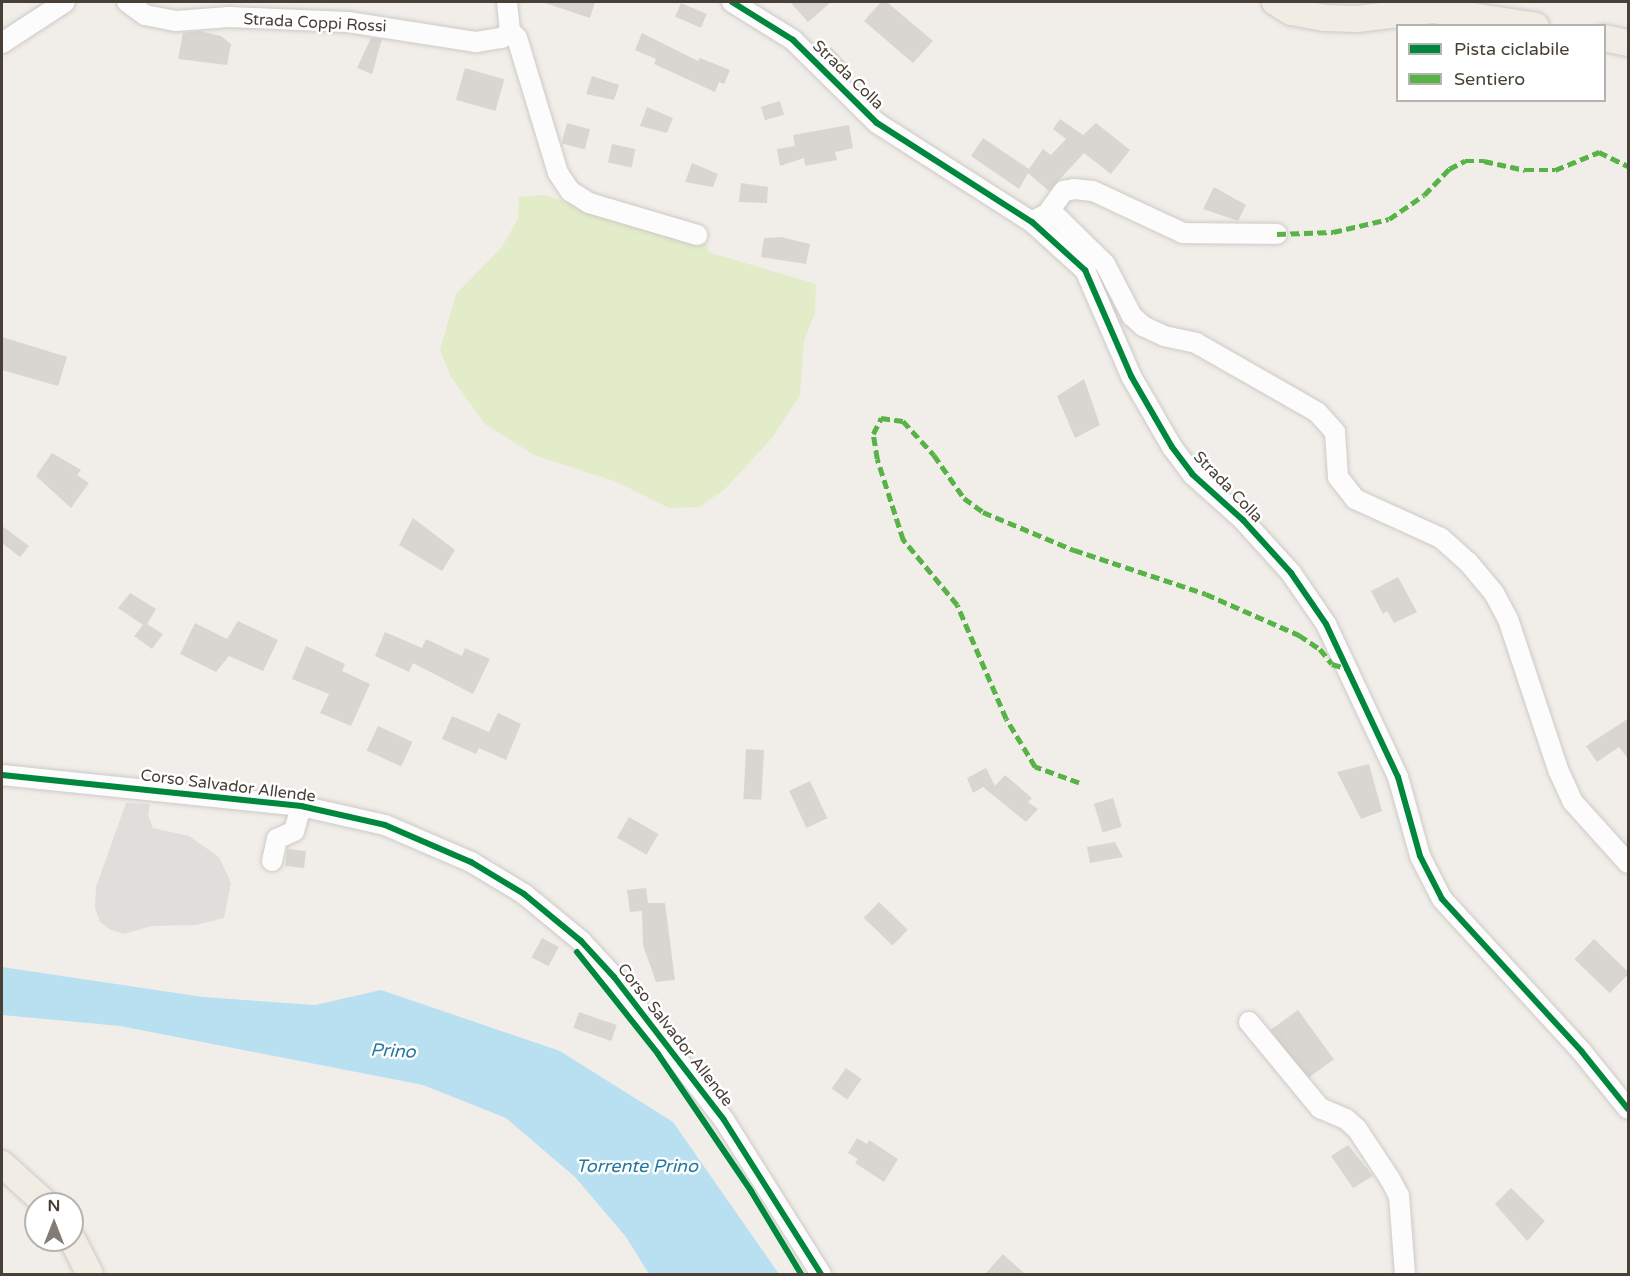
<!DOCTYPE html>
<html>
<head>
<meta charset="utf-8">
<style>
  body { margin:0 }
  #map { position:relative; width:1630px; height:1276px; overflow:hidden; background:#f1eeea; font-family:"Varela Round",sans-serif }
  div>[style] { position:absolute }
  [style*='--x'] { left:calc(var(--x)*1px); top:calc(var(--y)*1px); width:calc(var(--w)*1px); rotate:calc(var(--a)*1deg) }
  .green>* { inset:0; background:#e2ecc9 }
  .parking>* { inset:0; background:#e0ddda }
  .water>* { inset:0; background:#b8e0f1 }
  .building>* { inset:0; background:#d9d5d1; transform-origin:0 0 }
  .roads { filter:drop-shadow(0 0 2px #cecac6) drop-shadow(0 0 2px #cecac6) }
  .minor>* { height:20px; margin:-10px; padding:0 10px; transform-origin:10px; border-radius:10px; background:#fdfcfc }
  .major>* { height:26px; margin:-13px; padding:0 13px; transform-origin:13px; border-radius:13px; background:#f1ece4 }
  .quiet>* { height:4.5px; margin-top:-2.25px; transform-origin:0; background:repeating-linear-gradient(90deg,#57b346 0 9px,transparent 0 13.5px) }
  .cycleway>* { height:6px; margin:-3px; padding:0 3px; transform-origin:3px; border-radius:3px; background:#00873e }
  span { translate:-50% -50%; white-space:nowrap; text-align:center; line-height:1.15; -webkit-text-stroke:5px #fff; paint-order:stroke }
  .street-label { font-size:16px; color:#483f36 }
  .water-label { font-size:18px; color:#2579a1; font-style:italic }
  .frame { position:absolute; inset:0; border:3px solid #483f36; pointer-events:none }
  .legend { position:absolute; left:1396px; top:24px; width:210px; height:78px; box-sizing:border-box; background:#fff; border:2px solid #b6b2af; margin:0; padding:8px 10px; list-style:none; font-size:18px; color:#483f36 }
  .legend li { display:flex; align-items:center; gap:12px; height:30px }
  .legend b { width:30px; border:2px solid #b6b2af }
  .north { position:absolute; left:24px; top:1192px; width:60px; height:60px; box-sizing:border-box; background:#fff; border:2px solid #b6b2af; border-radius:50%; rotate:0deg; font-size:16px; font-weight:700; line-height:24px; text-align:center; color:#483f36 }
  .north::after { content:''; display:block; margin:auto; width:21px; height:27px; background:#837c75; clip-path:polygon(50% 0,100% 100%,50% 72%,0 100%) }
</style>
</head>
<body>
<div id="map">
  <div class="green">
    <i style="clip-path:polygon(544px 195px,708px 245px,708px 252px,816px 284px,815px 313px,804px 340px,800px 395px,772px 438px,725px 489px,699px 507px,669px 508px,617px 482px,534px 455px,485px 424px,451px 377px,440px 350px,456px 294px,501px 248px,518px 219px,519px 197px)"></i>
  </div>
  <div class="parking">
    <i style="clip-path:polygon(126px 803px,150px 804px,148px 815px,153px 828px,189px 836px,219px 857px,231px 883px,224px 918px,196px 925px,152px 926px,124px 934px,111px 930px,100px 922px,95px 908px,96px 887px)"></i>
  </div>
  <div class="water">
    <i style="clip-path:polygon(2px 967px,203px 997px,315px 1005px,381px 990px,560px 1051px,673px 1122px,779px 1274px,649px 1274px,626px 1237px,575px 1177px,506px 1118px,423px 1085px,120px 1026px,2px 1015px)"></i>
  </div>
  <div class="building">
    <i style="clip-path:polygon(542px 2px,595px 2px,590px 18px)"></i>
    <i style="clip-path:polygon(790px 2px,831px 2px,808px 22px)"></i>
    <i style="clip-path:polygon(881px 2px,887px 2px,933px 41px,913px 63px,864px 21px)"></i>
    <i style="left:681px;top:3px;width:28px;height:15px;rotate:23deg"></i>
    <i style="clip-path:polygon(199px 31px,221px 36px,231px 44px,227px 65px,178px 59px,183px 33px)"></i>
    <i style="clip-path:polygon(642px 33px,698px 61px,700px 58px,730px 70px,724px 84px,719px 82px,715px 92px,654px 64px,656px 59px,635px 50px)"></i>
    <i style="clip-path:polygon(371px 38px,382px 39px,372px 74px,357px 68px)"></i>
    <i style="left:831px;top:47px;width:22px;height:10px;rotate:47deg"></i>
    <i style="left:465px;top:68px;width:41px;height:33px;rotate:16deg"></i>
    <i style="clip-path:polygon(592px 76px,619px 85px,614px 100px,586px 94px)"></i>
    <i style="left:780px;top:101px;width:14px;height:20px;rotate:73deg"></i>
    <i style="clip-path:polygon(647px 107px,673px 118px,667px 133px,640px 126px)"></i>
    <i style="clip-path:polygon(1060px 119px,1083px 135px,1096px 123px,1130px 150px,1111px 174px,1084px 153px,1049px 191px,1028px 173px,1019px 189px,971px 156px,983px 138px,1029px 169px,1043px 149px,1051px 155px,1066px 139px,1053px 129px)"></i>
    <i style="left:567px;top:123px;width:24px;height:21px;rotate:15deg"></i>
    <i style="clip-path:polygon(849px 125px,853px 148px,835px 152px,837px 160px,805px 166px,804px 158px,780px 166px,777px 149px,795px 146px,793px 135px)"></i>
    <i style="left:612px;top:144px;width:24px;height:19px;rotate:12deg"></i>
    <i style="clip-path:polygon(692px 163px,718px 174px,713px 187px,685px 182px)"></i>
    <i style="clip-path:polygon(741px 183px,768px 187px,767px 203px,739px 202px)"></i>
    <i style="clip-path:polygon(1214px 187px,1246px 205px,1238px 221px,1203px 209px)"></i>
    <i style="clip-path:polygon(781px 237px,810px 244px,806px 264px,761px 257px,764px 238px)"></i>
    <i style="clip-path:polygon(2px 337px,67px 357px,58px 386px,2px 370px)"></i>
    <i style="clip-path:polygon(1084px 379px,1100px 425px,1075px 438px,1057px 396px)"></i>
    <i style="clip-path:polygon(52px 453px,81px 470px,77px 475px,89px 483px,71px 508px,36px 476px)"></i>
    <i style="clip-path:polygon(413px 518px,455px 550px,442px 571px,399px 545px)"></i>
    <i style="clip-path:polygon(2px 526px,29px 546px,20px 557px,2px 543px)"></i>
    <i style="clip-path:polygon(1398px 577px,1417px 612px,1394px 623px,1387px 611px,1383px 614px,1371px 591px)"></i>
    <i style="clip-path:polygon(130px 593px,156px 609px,147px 624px,163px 634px,152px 649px,134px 636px,143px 625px,118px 608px)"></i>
    <i style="clip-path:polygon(238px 621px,278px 640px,263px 671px,229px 656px,216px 672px,180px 654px,195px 623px,227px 639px)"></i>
    <i style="clip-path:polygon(385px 632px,422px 648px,426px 639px,462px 656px,465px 648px,490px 659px,473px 694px,413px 663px,409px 672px,375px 656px)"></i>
    <i style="clip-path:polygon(306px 646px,345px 664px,342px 671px,370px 684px,351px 726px,320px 713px,329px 694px,292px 679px)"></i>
    <i style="clip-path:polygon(498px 713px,521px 724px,506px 760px,479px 748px,476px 754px,442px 739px,452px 716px,489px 732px)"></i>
    <i style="clip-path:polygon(1629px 718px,1629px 760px,1619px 747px,1597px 762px,1586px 746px)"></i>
    <i style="left:378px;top:726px;width:38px;height:27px;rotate:25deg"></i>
    <i style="left:746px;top:749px;width:18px;height:50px;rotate:3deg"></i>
    <i style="clip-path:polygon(1369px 764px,1382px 811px,1361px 819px,1337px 772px)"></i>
    <i style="clip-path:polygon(986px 768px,995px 786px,1005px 775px,1032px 798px,1028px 802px,1038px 809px,1026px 822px,983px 787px,973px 793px,967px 778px)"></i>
    <i style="left:810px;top:781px;width:41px;height:23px;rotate:65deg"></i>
    <i style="left:1113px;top:798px;width:30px;height:20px;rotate:73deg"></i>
    <i style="left:629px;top:817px;width:34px;height:24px;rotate:30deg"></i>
    <i style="clip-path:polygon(1115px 842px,1123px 857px,1090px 863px,1087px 847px)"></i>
    <i style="left:287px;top:849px;width:19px;height:17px;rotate:6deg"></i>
    <i style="clip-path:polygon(646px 888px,648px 903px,665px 903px,675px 980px,656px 982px,643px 945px,642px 911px,630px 912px,627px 890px)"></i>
    <i style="left:879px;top:902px;width:40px;height:22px;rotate:44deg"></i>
    <i style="left:542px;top:938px;width:19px;height:22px;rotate:28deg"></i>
    <i style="left:1594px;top:939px;width:49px;height:28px;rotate:44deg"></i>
    <i style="left:1298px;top:1010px;width:61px;height:34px;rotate:54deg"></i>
    <i style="left:579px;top:1012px;width:40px;height:17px;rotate:19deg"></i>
    <i style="left:846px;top:1068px;width:19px;height:25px;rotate:35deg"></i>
    <i style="clip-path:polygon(857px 1138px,867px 1144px,869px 1140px,898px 1159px,884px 1182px,855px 1163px,858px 1159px,848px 1153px)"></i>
    <i style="clip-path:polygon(1348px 1145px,1373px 1176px,1353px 1188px,1331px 1156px)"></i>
    <i style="clip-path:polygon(1511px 1188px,1545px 1221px,1527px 1241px,1495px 1204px)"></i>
    <i style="clip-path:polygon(1003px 1254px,1026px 1275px,984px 1275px)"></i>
  </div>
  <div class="roads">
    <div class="minor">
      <i style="--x:127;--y:2;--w:22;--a:36"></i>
      <i style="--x:145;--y:15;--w:32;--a:11"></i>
      <i style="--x:176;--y:21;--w:53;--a:-4.3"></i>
      <i style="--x:229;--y:17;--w:119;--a:2.4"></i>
      <i style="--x:348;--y:22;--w:130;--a:8.9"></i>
      <i style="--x:476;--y:42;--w:26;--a:-9"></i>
      <i style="--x:502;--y:38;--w:11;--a:-41"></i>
      <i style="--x:510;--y:31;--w:29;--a:-96"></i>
      <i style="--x:732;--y:2;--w:72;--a:31.9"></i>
      <i style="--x:793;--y:40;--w:118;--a:44.7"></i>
      <i style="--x:877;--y:123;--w:184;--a:32.6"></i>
      <i style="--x:1032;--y:222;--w:72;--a:42.2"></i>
      <i style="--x:1085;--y:270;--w:116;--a:66.5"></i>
      <i style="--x:1131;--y:376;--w:82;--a:60"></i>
      <i style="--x:1172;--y:447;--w:34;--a:53"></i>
      <i style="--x:1192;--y:474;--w:69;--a:42"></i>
      <i style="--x:1243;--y:520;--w:72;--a:47.8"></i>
      <i style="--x:1291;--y:573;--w:62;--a:55.5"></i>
      <i style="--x:1326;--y:624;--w:169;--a:64.8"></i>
      <i style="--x:1398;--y:777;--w:82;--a:74.4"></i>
      <i style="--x:1420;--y:856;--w:48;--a:62.9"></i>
      <i style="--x:1442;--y:899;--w:207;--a:47.5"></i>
      <i style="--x:1582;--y:1052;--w:73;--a:51.1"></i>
      <i style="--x:510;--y:31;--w:10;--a:45"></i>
      <i style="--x:517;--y:38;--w:141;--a:73.1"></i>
      <i style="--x:558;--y:173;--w:22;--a:56"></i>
      <i style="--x:570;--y:191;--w:22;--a:32"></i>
      <i style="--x:589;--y:203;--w:113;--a:16.5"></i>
      <i style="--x:2;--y:43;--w:75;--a:-33.1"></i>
      <i style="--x:1047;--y:214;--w:10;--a:17"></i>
      <i style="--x:1057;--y:217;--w:67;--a:44.4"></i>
      <i style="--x:1105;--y:264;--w:59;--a:62.6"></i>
      <i style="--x:1132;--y:316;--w:15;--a:42"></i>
      <i style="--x:1143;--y:326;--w:23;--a:25"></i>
      <i style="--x:1164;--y:336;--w:33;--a:12"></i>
      <i style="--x:1196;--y:343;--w:139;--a:29.7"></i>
      <i style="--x:1317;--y:412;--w:27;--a:48"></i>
      <i style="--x:1335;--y:432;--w:45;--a:86.2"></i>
      <i style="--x:1338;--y:477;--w:28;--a:52"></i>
      <i style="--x:1355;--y:499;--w:94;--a:24.4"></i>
      <i style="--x:1441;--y:538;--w:36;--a:42"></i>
      <i style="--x:1468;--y:562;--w:40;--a:50"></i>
      <i style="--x:1494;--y:593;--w:30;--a:62"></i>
      <i style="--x:1508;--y:619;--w:161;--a:71.6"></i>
      <i style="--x:1559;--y:772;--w:33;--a:65"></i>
      <i style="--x:1573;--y:802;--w:82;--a:48"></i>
      <i style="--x:1037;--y:219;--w:11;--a:-27"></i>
      <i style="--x:1047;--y:214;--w:29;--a:-54"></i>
      <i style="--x:1064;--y:191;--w:10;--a:-11"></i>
      <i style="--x:1074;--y:189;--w:19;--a:6"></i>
      <i style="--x:1093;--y:191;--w:99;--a:25"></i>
      <i style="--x:1183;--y:233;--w:94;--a:0.6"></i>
      <i style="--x:2;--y:775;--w:301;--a:5.9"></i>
      <i style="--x:301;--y:806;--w:86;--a:12.7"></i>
      <i style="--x:385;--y:825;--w:94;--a:23.3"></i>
      <i style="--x:471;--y:862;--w:62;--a:31.1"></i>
      <i style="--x:524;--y:894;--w:74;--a:39.5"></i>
      <i style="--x:581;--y:941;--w:49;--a:47.5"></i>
      <i style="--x:614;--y:977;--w:180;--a:52.4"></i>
      <i style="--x:724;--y:1120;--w:182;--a:57.8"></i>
      <i style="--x:272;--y:861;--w:23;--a:-77"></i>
      <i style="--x:277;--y:839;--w:19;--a:-25"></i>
      <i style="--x:294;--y:831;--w:26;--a:-74"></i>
      <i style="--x:1249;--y:1022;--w:112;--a:50.5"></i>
      <i style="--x:1320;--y:1108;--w:28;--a:23"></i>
      <i style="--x:1346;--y:1119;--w:15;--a:42"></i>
      <i style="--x:1357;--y:1129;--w:60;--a:56.6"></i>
      <i style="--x:1390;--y:1179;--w:19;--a:62"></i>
      <i style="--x:1399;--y:1196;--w:78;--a:85.6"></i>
    </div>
    <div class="major">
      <i style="--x:1275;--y:2;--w:19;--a:32"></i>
      <i style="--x:1291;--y:12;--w:35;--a:10"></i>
      <i style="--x:1325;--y:18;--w:32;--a:2"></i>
      <i style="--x:1357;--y:19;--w:77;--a:-6.8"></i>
      <i style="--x:1433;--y:10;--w:104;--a:8.8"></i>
      <i style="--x:1604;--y:38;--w:25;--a:12"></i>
      <i style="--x:2;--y:1164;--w:59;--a:42.3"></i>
      <i style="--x:72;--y:1239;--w:39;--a:63"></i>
    </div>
  </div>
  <div class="quiet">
    <i style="--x:1277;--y:234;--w:56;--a:-2"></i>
    <i style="--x:1333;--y:232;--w:57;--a:-13.1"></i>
    <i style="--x:1389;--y:219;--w:42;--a:-34.4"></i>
    <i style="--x:1424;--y:195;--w:36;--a:-46"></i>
    <i style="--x:1449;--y:169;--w:18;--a:-27"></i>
    <i style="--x:1465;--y:161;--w:19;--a:0"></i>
    <i style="--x:1484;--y:161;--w:42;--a:12.4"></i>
    <i style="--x:1525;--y:170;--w:30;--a:0"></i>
    <i style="--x:1555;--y:170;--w:48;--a:-22.2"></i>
    <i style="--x:1599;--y:152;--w:32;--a:26"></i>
    <i style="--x:1079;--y:783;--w:47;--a:-160"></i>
    <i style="--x:1035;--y:767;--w:56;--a:-121.1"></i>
    <i style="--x:1006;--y:719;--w:124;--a:-113.3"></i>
    <i style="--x:957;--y:605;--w:85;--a:-129.7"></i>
    <i style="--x:903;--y:540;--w:85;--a:-107.8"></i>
    <i style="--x:877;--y:459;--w:25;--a:-99"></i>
    <i style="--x:873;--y:434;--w:18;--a:-63"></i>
    <i style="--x:881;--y:418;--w:22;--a:8"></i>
    <i style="--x:903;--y:421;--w:46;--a:47.6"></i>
    <i style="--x:934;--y:455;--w:52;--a:55.1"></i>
    <i style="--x:964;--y:498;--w:24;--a:36"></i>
    <i style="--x:983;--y:512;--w:99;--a:22.7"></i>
    <i style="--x:1074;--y:550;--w:139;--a:18.4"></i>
    <i style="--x:1206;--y:594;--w:102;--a:23.8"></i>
    <i style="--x:1299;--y:635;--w:25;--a:34"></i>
    <i style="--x:1320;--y:649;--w:19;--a:51"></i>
    <i style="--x:1332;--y:664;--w:17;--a:17"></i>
  </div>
  <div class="cycleway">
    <i style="--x:732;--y:2;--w:72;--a:31.9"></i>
    <i style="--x:793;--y:40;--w:118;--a:44.7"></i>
    <i style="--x:877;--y:123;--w:184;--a:32.6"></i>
    <i style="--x:1032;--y:222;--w:72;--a:42.2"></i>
    <i style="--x:1085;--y:270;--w:116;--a:66.5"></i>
    <i style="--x:1131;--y:376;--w:82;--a:60"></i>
    <i style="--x:1172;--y:447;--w:34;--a:53"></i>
    <i style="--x:1192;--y:474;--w:69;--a:42"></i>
    <i style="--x:1243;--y:520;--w:72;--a:47.8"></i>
    <i style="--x:1291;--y:573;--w:62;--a:55.5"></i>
    <i style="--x:1326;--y:624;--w:169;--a:64.8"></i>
    <i style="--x:1398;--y:777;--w:82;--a:74.4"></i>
    <i style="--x:1420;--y:856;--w:48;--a:62.9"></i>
    <i style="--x:1442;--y:899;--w:207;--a:47.5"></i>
    <i style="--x:1582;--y:1052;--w:73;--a:51.1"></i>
    <i style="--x:2;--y:775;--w:301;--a:5.9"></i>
    <i style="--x:301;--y:806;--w:86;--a:12.7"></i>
    <i style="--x:385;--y:825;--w:94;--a:23.3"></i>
    <i style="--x:471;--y:862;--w:62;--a:31.1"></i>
    <i style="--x:524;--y:894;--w:74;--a:39.5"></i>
    <i style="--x:581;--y:941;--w:49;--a:47.5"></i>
    <i style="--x:614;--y:977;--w:180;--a:52.4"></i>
    <i style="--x:724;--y:1120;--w:182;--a:57.8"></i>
    <i style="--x:577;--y:952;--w:130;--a:51.5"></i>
    <i style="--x:658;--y:1054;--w:166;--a:55.8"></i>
    <i style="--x:751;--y:1191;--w:97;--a:58.9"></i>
  </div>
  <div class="street-label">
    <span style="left:315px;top:23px;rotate:3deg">Strada Coppi Rossi</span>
    <span style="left:848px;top:75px;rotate:44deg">Strada Colla</span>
    <span style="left:1228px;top:487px;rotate:46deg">Strada Colla</span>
    <span style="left:228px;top:786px;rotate:7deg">Corso Salvador Allende</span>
    <span style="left:675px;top:1035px;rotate:52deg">Corso Salvador Allende</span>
  </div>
  <div class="water-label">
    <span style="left:393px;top:1051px;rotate:3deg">Prino</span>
    <span style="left:637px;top:1166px">Torrente Prino</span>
  </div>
  <div class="frame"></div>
  <ul class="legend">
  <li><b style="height:8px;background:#00873e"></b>Pista ciclabile</li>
  <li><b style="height:8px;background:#57b346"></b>Sentiero</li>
  </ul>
  <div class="north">N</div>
</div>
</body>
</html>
